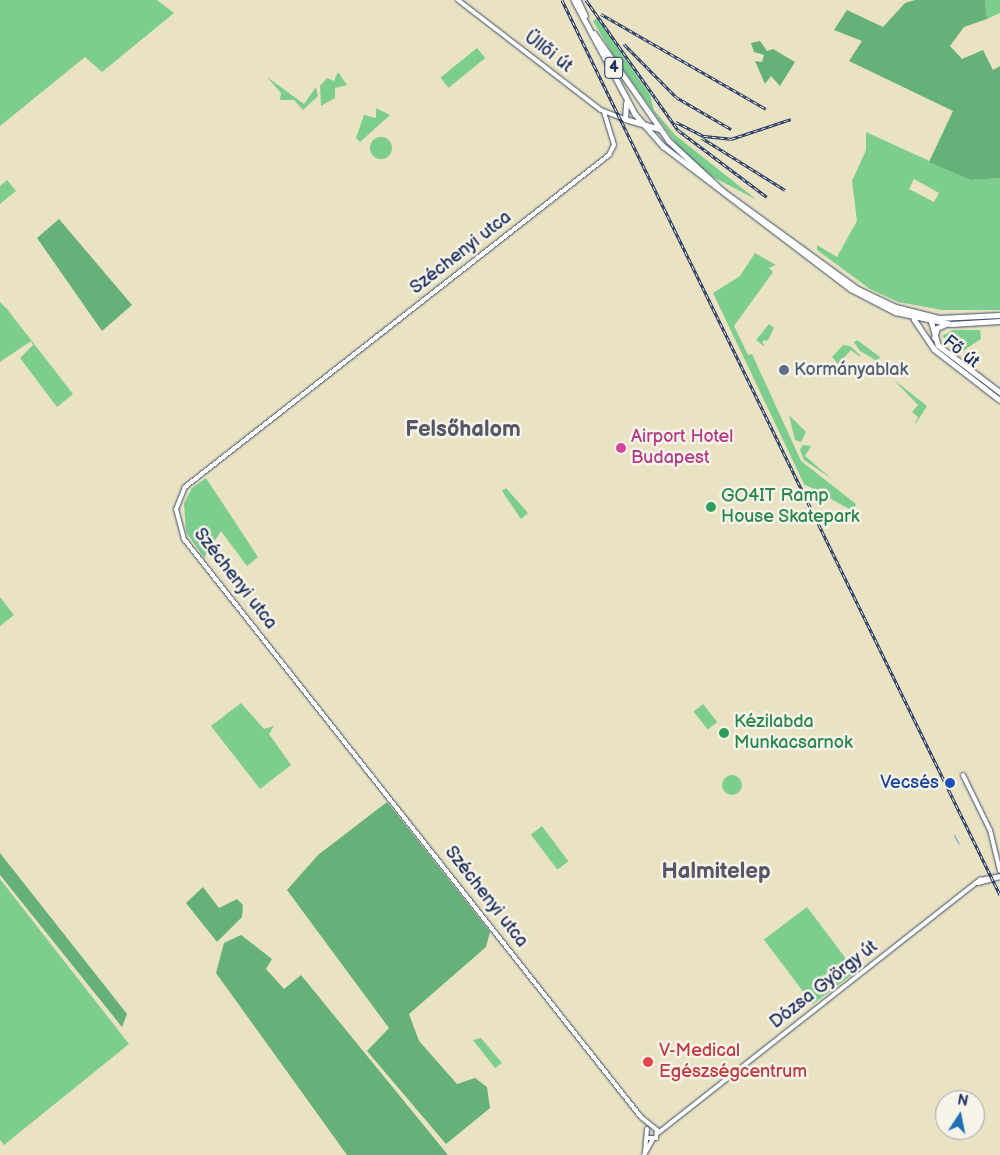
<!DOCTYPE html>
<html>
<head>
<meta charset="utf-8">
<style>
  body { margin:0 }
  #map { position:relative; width:1000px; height:1155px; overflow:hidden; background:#e9e3c3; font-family:"Balsamiq Sans",sans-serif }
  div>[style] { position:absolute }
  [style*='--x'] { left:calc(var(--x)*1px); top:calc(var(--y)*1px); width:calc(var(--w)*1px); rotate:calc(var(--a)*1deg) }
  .green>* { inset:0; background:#7dcd8e; transform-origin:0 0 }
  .round { border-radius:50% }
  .forest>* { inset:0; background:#66b079 }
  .stream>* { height:1px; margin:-0.5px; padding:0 0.5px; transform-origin:0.5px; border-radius:0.5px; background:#69a6db }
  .roads { filter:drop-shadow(0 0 1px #3a4a6d) drop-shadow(0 0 1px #3a4a6d) }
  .secondary>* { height:4px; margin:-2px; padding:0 2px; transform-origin:2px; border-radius:2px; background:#fff }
  .primary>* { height:4.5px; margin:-2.25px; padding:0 2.25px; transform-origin:2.25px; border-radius:2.25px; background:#fff }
  .highway>* { height:5px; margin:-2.5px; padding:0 2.5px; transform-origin:2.5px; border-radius:2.5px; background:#fff }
  .rail>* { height:3px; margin-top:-1.5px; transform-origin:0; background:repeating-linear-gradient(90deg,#f7f3e8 0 4px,#1b2f5e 0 8px); box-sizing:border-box; border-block:1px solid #1b2f5e }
  .dots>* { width:14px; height:14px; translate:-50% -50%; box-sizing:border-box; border:2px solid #f7f3e8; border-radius:50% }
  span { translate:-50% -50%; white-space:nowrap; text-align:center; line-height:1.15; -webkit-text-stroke:5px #f7f3e8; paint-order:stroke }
  .shield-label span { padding:1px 4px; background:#f7f3e8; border:1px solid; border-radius:4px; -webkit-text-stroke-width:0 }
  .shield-label { font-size:16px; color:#1b2f5e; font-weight:700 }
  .street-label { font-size:18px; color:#1b2f5e }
  .service-label { font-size:18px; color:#4e5e75 }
  .left { translate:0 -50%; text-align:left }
  .hotel-label { font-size:18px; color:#b23c85 }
  .leisure-label { font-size:18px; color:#27864d }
  .transit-label { font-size:18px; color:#164399 }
  .right { translate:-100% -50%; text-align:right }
  .health-label { font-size:18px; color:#be3a42 }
  .district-label { font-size:22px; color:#585767; font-weight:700 }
  .north { position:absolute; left:935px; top:1090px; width:50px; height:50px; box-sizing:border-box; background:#f7f3e8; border:1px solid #9fa5b1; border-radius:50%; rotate:11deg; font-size:14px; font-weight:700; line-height:20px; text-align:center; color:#1b2f5e }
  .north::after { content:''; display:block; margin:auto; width:18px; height:22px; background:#1f6fb2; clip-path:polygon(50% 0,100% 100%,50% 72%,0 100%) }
</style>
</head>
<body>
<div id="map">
  <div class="green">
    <i style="clip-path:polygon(0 0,157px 0,174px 13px,102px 72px,85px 57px,0 126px)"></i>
    <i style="clip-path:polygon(985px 0,1000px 0,1000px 13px,987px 19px)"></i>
    <i style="clip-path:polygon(597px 18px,650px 95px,654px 110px,675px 135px,757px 200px,713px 177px,682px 152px,613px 55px,593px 21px)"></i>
    <i style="left:477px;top:48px;width:13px;height:47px;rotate:51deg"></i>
    <i style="clip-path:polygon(338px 72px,347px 85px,335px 88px,335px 98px,321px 106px,320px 86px,327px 78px,334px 81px)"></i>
    <i style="clip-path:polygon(267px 77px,304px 104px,316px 87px,318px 96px,303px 110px,294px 100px,280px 100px,281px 93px)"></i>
    <i style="clip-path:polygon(376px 108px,390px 115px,360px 142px,356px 138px,364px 115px,376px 118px)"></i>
    <i style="clip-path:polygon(evenodd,866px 132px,971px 180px,1000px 178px,1000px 310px,942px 310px,898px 302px,870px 289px,817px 250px,817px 245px,837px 257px,857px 221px,852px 181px,866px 150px,866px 132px,914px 179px,939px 193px,934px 202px,909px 189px,914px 179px)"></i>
    <i class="round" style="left:370px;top:137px;width:22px;height:22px"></i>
    <i style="clip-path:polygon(7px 180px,16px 191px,0 204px,0 186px)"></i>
    <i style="clip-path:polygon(755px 253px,776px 265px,769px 268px,773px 272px,734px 326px,748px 355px,752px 354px,801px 461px,856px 504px,853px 511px,804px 484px,713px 293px,740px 276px)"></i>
    <i style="clip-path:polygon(0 302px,7px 309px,73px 394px,57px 407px,20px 358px,33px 345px,31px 341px,0 362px)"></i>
    <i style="clip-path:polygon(769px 324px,774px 328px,768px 340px,762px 341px,765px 347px,756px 340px)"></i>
    <i style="clip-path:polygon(953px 330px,980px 330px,981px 339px,961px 352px,942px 336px)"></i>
    <i style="clip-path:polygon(857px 340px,880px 357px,877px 361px,860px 351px,854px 342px)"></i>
    <i style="clip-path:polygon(843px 345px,850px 346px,860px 355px,860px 357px,851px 350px,838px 364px,832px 357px)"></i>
    <i style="clip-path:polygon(893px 379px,927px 406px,914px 426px,918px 417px,912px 412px,918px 405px)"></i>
    <i style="clip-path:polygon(789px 415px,806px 432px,801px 442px,795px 440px)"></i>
    <i style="clip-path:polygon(803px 445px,811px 446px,805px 456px,832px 479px,804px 460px,800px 450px)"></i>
    <i style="clip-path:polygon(206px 478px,258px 557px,247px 566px,221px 531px,204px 558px,186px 532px,184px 503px,192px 488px)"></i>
    <i style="clip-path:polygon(506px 488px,528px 513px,521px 519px,502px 491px)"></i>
    <i style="clip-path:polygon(0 597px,14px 615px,0 626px)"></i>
    <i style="clip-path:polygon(241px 703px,264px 729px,274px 726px,269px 734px,291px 765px,260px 789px,211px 726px)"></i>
    <i style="left:703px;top:704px;width:23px;height:12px;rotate:52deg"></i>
    <i class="round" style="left:722px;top:775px;width:20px;height:20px"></i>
    <i style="left:542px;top:826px;width:44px;height:14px;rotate:53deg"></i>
    <i style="clip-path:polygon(0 879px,129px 1044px,4px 1145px,0 1140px)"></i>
    <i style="left:807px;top:907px;width:81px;height:54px;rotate:53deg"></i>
    <i style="clip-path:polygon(481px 1038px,502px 1063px,495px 1068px,473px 1040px)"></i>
  </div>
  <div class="forest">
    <i style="clip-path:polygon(915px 0,985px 0,987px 19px,964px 27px,950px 46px,962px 59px,983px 50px,993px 70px,1000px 66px,1000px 178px,971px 180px,929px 162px,953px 111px,849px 61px,862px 41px,834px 30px,847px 10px,883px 27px,905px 3px)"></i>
    <i style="clip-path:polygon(760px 41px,767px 51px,773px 49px,795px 62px,780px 86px,771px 76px,765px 84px,755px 61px,762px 62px,764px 55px,754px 52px,751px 43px)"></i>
    <i style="clip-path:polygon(59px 219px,132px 305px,102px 331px,37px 238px)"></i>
    <i style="clip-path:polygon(387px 802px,490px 932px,486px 947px,409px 1014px,419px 1041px,457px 1084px,475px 1078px,487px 1087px,490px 1108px,446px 1144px,367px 1051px,389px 1028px,287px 890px,318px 855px)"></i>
    <i style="clip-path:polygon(0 853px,127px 1014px,122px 1027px,0 875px)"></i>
    <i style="clip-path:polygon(203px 887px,219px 908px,237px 899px,243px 905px,242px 917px,217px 942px,186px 903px)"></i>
    <i style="clip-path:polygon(241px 935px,272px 959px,266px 969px,284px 989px,301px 975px,448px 1155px,347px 1155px,216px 973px,224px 943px)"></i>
  </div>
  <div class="stream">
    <i style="--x:954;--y:835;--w:10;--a:61"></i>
  </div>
  <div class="roads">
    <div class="secondary">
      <i style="--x:458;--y:0;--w:180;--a:37.6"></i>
      <i style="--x:601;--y:110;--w:26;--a:21"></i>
      <i style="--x:604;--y:112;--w:34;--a:73"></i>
      <i style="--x:614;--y:145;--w:11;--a:117"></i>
      <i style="--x:609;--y:155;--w:539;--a:141.94"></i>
      <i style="--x:185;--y:487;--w:24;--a:112"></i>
      <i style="--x:176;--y:509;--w:31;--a:75"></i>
      <i style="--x:184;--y:539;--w:737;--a:51.67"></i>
      <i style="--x:641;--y:1117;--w:21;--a:39"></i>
      <i style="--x:657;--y:1130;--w:8;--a:97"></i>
      <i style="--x:656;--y:1138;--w:8;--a:180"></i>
      <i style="--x:963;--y:775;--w:61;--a:63.9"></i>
      <i style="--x:990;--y:830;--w:42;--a:76.3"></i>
      <i style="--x:978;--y:883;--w:23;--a:-15"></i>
      <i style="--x:658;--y:1133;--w:410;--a:-38.2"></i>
      <i style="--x:980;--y:880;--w:20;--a:-11"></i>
      <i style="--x:645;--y:1152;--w:23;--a:-85"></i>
      <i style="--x:644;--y:1155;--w:18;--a:-61"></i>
    </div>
    <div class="primary">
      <i style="--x:574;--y:0;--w:129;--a:61.8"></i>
      <i style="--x:635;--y:114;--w:43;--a:48.8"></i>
      <i style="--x:663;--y:146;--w:236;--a:37.3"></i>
      <i style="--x:851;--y:289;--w:50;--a:27.6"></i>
      <i style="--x:895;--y:312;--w:57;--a:12.1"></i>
      <i style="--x:578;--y:0;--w:17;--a:65"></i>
      <i style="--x:594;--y:33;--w:131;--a:55.2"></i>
      <i style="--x:669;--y:141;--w:74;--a:42.8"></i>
      <i style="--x:723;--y:191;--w:167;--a:36"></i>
      <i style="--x:858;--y:289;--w:42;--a:25.3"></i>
      <i style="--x:896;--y:307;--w:44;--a:14.3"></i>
      <i style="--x:625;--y:119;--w:35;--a:16"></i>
      <i style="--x:625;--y:119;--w:16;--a:-86"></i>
      <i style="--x:914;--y:319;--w:36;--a:56"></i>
      <i style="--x:934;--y:349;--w:83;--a:37.7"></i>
      <i style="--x:931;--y:320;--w:26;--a:74"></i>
      <i style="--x:938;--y:345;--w:78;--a:37.2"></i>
      <i style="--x:934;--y:338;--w:10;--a:-73"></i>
      <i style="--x:937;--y:328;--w:10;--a:-24"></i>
    </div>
    <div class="highway">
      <i style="--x:939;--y:318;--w:61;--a:-2.8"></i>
      <i style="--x:951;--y:324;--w:49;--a:-3.5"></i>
    </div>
  </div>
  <div class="rail">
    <i style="--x:562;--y:0;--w:996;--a:63.92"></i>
    <i style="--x:586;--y:0;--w:159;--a:54.7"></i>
    <i style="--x:678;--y:130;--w:111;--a:37"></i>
    <i style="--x:601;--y:14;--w:190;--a:29.9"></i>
    <i style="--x:624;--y:44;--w:74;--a:45.5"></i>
    <i style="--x:676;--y:97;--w:64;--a:30.2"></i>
    <i style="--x:676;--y:122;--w:31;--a:27"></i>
    <i style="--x:704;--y:136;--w:27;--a:6"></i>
    <i style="--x:731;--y:139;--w:63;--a:-18.4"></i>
    <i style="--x:702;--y:138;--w:98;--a:32.1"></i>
  </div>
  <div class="dots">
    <i style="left:784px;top:370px;background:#5c6f8a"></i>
    <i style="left:621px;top:448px;background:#d1479c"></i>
    <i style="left:711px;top:507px;background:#2e9e5b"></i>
    <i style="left:724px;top:733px;background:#2e9e5b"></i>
    <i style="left:950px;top:783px;background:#1a4fb4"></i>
    <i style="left:648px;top:1062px;background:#e0444e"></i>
  </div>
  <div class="shield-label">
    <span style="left:614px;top:68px">4</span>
  </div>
  <div class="street-label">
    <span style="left:548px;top:52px;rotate:38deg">Üllői út</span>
    <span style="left:461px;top:253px;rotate:-38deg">Széchenyi utca</span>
    <span style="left:961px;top:352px;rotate:39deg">Fő út</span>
    <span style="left:235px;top:579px;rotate:52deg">Széchenyi utca</span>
    <span style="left:486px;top:897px;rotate:52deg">Széchenyi utca</span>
    <span style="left:824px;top:985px;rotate:-38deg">Dózsa György út</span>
  </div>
  <div class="service-label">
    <span class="left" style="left:794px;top:370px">Kormányablak</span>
  </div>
  <div class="hotel-label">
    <span class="left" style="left:631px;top:448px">Airport Hotel<br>Budapest</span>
  </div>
  <div class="leisure-label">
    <span class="left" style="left:721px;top:507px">GO4IT Ramp<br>House Skatepark</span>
    <span class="left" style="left:734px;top:733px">Kézilabda<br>Munkacsarnok</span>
  </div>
  <div class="transit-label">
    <span class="right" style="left:939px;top:783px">Vecsés</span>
  </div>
  <div class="health-label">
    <span class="left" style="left:659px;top:1062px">V-Medical<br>Egészségcentrum</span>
  </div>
  <div class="district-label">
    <span style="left:463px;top:430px">Felsőhalom</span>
    <span style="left:716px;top:872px">Halmitelep</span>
  </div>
  <div class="north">N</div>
</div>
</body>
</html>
